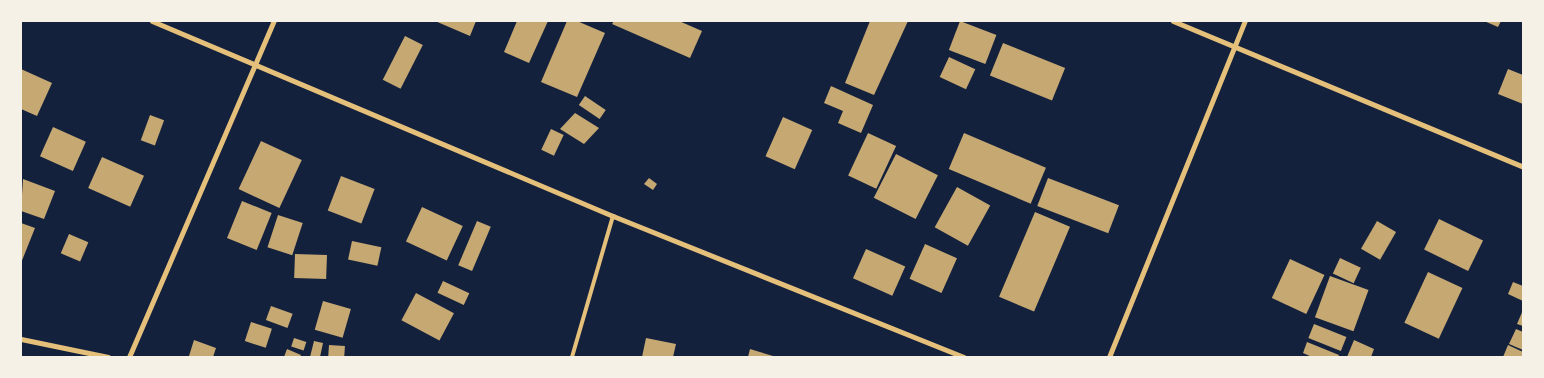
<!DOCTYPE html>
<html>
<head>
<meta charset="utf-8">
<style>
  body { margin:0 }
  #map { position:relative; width:1544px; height:378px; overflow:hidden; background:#14213d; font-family:"Open Sans",sans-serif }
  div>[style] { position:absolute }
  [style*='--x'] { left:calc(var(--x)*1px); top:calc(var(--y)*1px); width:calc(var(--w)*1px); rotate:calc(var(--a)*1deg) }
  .building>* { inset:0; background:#c6a872; transform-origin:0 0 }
  .service>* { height:4px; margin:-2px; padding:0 2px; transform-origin:2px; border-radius:2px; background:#e5c07b }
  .minor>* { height:5px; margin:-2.5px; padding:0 2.5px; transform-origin:2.5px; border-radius:2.5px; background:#e5c07b }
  span { translate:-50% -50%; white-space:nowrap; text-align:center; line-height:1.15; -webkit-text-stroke:4px #f6f1e7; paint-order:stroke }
  .frame { position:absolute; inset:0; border:22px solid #f6f1e7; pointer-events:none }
</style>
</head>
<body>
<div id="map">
  <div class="building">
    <i style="clip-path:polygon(435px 21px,476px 21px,470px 36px)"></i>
    <i style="clip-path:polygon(517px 21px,548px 21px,529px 63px,504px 52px)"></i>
    <i style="clip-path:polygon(567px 21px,577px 21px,605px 33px,577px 97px,541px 82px)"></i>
    <i style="clip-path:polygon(614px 21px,679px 21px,702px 31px,690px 58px,612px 24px)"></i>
    <i style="clip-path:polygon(870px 21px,908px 21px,874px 95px,845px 83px)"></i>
    <i style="left:960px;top:21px;width:39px;height:31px;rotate:21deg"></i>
    <i style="clip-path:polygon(1484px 21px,1501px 21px,1498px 27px)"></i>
    <i style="left:405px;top:36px;width:20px;height:49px;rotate:27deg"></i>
    <i style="left:1003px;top:43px;width:67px;height:35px;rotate:22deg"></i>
    <i style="left:949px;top:57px;width:29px;height:22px;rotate:25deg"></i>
    <i style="clip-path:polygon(21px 69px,52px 83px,37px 116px,21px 109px)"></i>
    <i style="clip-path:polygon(1508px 69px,1523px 75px,1523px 104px,1498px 94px)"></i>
    <i style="clip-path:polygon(831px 86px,873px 105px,861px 133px,838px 123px,843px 111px,824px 103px)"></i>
    <i style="left:585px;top:96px;width:25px;height:11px;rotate:34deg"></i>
    <i style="clip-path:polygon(575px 113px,599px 128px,584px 144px,560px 129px)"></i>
    <i style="left:150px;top:115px;width:15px;height:27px;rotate:20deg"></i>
    <i style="left:783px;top:117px;width:32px;height:43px;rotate:24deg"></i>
    <i style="left:53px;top:127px;width:36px;height:32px;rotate:24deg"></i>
    <i style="left:551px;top:129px;width:14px;height:23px;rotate:25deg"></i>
    <i style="left:868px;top:133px;width:31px;height:47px;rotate:25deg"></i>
    <i style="left:964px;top:133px;width:89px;height:39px;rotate:23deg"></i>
    <i style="left:261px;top:141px;width:45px;height:53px;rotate:25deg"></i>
    <i style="left:896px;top:154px;width:47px;height:49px;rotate:27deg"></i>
    <i style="left:102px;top:157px;width:46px;height:34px;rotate:24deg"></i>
    <i style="left:341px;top:176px;width:36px;height:37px;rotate:21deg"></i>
    <i style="clip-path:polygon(649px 178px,657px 184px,653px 190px,644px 184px)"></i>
    <i style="left:1048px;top:178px;width:76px;height:30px;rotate:21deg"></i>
    <i style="clip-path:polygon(23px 179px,55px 191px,44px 219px,21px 211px)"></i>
    <i style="left:957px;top:187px;width:38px;height:46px;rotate:29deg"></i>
    <i style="left:242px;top:201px;width:32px;height:40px;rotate:22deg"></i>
    <i style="left:422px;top:207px;width:45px;height:38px;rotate:25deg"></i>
    <i style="left:1035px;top:212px;width:38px;height:92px;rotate:23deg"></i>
    <i style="left:278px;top:215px;width:26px;height:34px;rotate:18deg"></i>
    <i style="left:1439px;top:219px;width:49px;height:34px;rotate:26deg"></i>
    <i style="left:477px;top:221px;width:15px;height:48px;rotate:23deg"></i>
    <i style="left:1377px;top:221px;width:22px;height:32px;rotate:30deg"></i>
    <i style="clip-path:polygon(21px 223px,35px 228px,21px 263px)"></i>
    <i style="left:69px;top:234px;width:21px;height:21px;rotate:23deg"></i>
    <i style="left:352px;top:241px;width:30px;height:19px;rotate:12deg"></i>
    <i style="left:925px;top:244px;width:35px;height:38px;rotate:24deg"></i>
    <i style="left:866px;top:249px;width:43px;height:32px;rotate:24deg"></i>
    <i style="left:295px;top:254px;width:32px;height:24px;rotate:2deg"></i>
    <i style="left:1340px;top:258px;width:23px;height:17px;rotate:25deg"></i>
    <i style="left:1290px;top:259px;width:38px;height:43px;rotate:25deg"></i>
    <i style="left:1428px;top:272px;width:38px;height:56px;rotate:25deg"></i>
    <i style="left:1330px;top:276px;width:41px;height:44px;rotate:20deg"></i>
    <i style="left:443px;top:281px;width:29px;height:13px;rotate:25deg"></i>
    <i style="clip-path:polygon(1513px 282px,1523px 286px,1523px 301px,1508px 294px)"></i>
    <i style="left:416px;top:293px;width:43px;height:31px;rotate:28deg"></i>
    <i style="left:323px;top:301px;width:29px;height:30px;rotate:16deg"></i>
    <i style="left:271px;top:306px;width:23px;height:15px;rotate:20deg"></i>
    <i style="clip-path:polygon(1523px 310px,1523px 326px,1517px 324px)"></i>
    <i style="left:251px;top:322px;width:22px;height:20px;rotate:18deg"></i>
    <i style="left:1314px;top:324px;width:35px;height:15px;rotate:22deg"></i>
    <i style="clip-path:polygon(1516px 329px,1523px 332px,1523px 350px,1509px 344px)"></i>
    <i style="left:294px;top:338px;width:13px;height:9px;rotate:18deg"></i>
    <i style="clip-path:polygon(646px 338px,676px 344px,673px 357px,642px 357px)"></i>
    <i style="clip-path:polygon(194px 340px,216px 348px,213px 357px,189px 356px)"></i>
    <i style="clip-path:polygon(1354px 340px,1374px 349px,1371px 357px,1347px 357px)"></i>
    <i style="clip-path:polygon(314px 341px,323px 343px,320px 357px,310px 357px)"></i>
    <i style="clip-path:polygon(1307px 342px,1339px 355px,1338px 357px,1312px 357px,1303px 353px)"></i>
    <i style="left:329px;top:345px;width:16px;height:12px;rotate:4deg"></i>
    <i style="clip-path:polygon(1508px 345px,1523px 352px,1523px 357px,1503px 357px)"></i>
    <i style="clip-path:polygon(287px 349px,301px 355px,300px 357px,284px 357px)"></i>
    <i style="clip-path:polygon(750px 349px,773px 356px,773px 357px,748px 357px)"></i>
  </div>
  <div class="service">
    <i style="--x:572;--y:357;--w:147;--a:-73.8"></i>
  </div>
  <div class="minor">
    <i style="--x:152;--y:21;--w:501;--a:22.93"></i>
    <i style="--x:613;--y:216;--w:378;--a:21.9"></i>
    <i style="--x:1173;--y:21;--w:379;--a:22.6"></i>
    <i style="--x:21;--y:339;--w:89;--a:11.7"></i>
    <i style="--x:129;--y:357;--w:366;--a:-66.7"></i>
    <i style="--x:1109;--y:357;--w:362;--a:-68"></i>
  </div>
  <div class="frame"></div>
</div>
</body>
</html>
